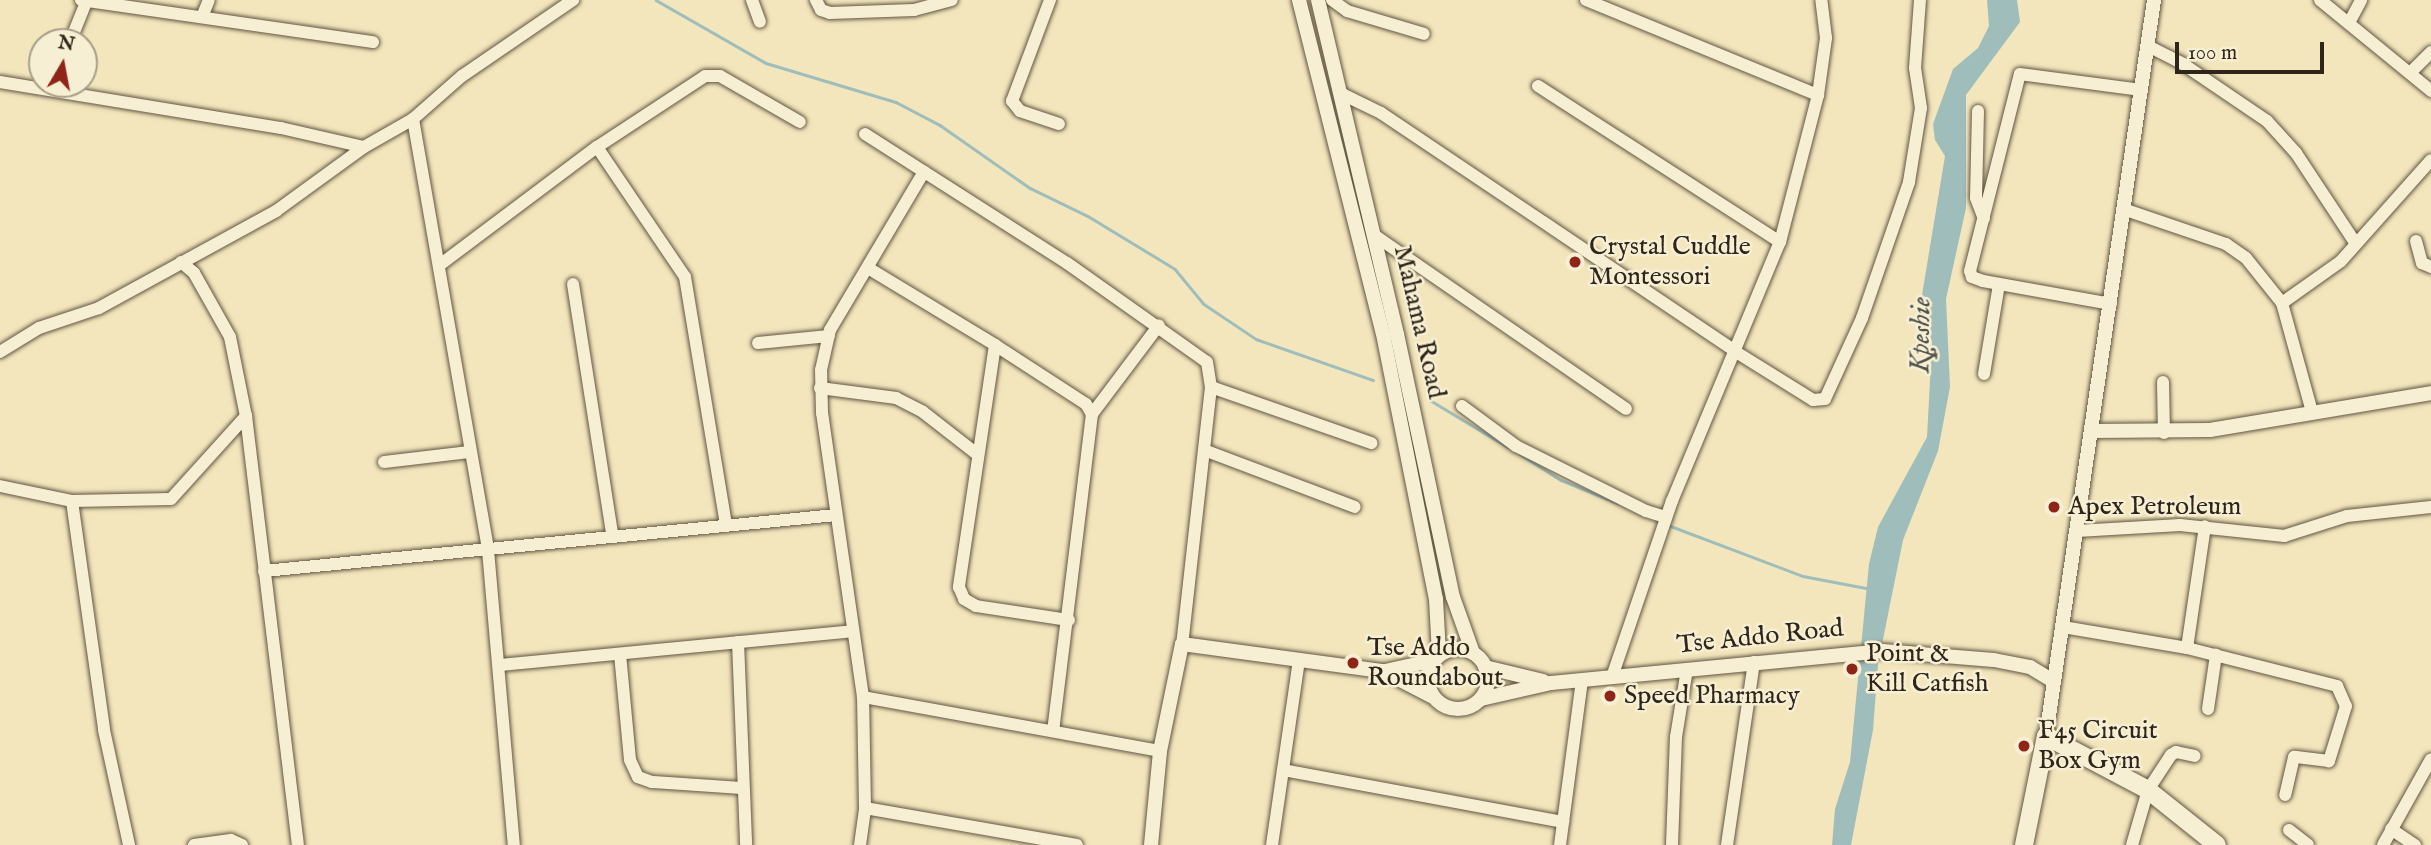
<!DOCTYPE html>
<html>
<head>
<meta charset="utf-8">
<style>
  body { margin:0 }
  #map { position:relative; width:2431px; height:845px; overflow:hidden; background:#f3e6bc; font-family:"IM FELL English",serif }
  div>[style] { position:absolute }
  [style*='--x'] { left:calc(var(--x)*1px); top:calc(var(--y)*1px); width:calc(var(--w)*1px); rotate:calc(var(--a)*1deg) }
  .water>* { inset:0; background:#9fbdba }
  .stream>* { height:2.5px; margin:-1.25px; padding:0 1.25px; transform-origin:1.25px; border-radius:1.25px; background:#9fbdba }
  .roads { filter:drop-shadow(0 0 2px #615543) drop-shadow(0 0 2px #615543) }
  .minor>* { height:12px; margin:-6px; padding:0 6px; transform-origin:6px; border-radius:6px; background:#f7efd3 }
  .tertiary>* { height:14px; margin:-7px; padding:0 7px; transform-origin:7px; border-radius:7px; background:#f7efd3 }
  .tertiary>.ring { margin:-7px; padding:0; box-sizing:content-box; background:none; border:14px solid #f7efd3; border-radius:50% }
  .secondary>* { height:18px; margin:-9px; padding:0 9px; transform-origin:9px; border-radius:9px; background:#f7efd3 }
  .dots>* { width:19px; height:19px; translate:-50% -50%; box-sizing:border-box; border:4px solid #f7efd3; border-radius:50% }
  span { translate:-50% -50%; white-space:nowrap; text-align:center; line-height:1.15; -webkit-text-stroke:5px #f7efd3; paint-order:stroke }
  .poi-label { font-size:26px; color:#30251b }
  .left { translate:0 -50%; text-align:left }
  .street-label { font-size:26px; color:#30251b }
  .water-label { font-size:28px; color:#51534b; font-style:italic }
  .north { position:absolute; left:28px; top:28px; width:70px; height:70px; box-sizing:border-box; background:#f7efd3; border:2px solid #a79e89; border-radius:50%; rotate:10deg; font-size:19px; font-weight:700; line-height:28px; text-align:center; color:#30251b }
  .north::after { content:''; display:block; margin:auto; width:24px; height:32px; background:#8f2418; clip-path:polygon(50% 0,100% 100%,50% 72%,0 100%) }
  .scale { position:absolute; left:2175px; top:42px; width:149px; height:32px; box-sizing:border-box; border:4px solid #30251b; border-top:0; padding-left:9px; font-size:21px; line-height:24px; white-space:nowrap; color:#30251b; -webkit-text-stroke:5px #f7efd3; paint-order:stroke }
</style>
</head>
<body>
<div id="map">
  <div class="water">
    <i style="clip-path:polygon(1987px 0,2017px 0,2020px 22px,1966px 95px,1966px 208px,1946px 299px,1950px 387px,1938px 451px,1903px 540px,1878px 664px,1873px 730px,1851px 845px,1832px 845px,1835px 809px,1850px 762px,1869px 564px,1878px 527px,1927px 437px,1932px 343px,1922px 295px,1945px 156px,1935px 140px,1933px 124px,1953px 69px,1978px 48px,1989px 26px)"></i>
  </div>
  <div class="stream">
    <i style="--x:656;--y:0;--w:127;--a:29.8"></i>
    <i style="--x:766;--y:63;--w:136;--a:16.7"></i>
    <i style="--x:896;--y:102;--w:50;--a:27.6"></i>
    <i style="--x:940;--y:125;--w:110;--a:35"></i>
    <i style="--x:1030;--y:188;--w:64;--a:25.8"></i>
    <i style="--x:1088;--y:216;--w:102;--a:31.3"></i>
    <i style="--x:1175;--y:269;--w:45;--a:50.4"></i>
    <i style="--x:1204;--y:304;--w:63;--a:33.9"></i>
    <i style="--x:1256;--y:339;--w:124;--a:19.3"></i>
    <i style="--x:1430;--y:400;--w:91;--a:31.1"></i>
    <i style="--x:1520;--y:454;--w:49;--a:32.4"></i>
    <i style="--x:1561;--y:480;--w:61;--a:22.3"></i>
    <i style="--x:1668;--y:525;--w:144;--a:20.7"></i>
    <i style="--x:1803;--y:576;--w:69;--a:10.8"></i>
  </div>
  <div class="roads">
    <div class="minor">
      <i style="--x:81;--y:0;--w:295;--a:8.2"></i>
      <i style="--x:752;--y:0;--w:23;--a:70"></i>
      <i style="--x:816;--y:0;--w:11;--a:63"></i>
      <i style="--x:821;--y:10;--w:9;--a:18"></i>
      <i style="--x:830;--y:13;--w:84;--a:-2"></i>
      <i style="--x:914;--y:10;--w:39;--a:-15"></i>
      <i style="--x:1050;--y:0;--w:108;--a:110.6"></i>
      <i style="--x:1012;--y:101;--w:13;--a:51"></i>
      <i style="--x:1020;--y:111;--w:41;--a:18.4"></i>
      <i style="--x:1332;--y:0;--w:19;--a:36"></i>
      <i style="--x:1347;--y:11;--w:80;--a:16.6"></i>
      <i style="--x:1586;--y:0;--w:251;--a:22.3"></i>
      <i style="--x:2320;--y:0;--w:144;--a:39.3"></i>
      <i style="--x:202;--y:17;--w:18;--a:-68"></i>
      <i style="--x:2350;--y:21;--w:24;--a:-62"></i>
      <i style="--x:70;--y:42;--w:45;--a:-68"></i>
      <i style="--x:2148;--y:46;--w:39;--a:27"></i>
      <i style="--x:2183;--y:64;--w:102;--a:34.2"></i>
      <i style="--x:2267;--y:121;--w:43;--a:47.8"></i>
      <i style="--x:2296;--y:153;--w:105;--a:56.6"></i>
      <i style="--x:2412;--y:71;--w:27;--a:-45"></i>
      <i style="--x:0;--y:82;--w:285;--a:9.3"></i>
      <i style="--x:281;--y:128;--w:85;--a:12.9"></i>
      <i style="--x:1538;--y:86;--w:288;--a:32.8"></i>
      <i style="--x:1340;--y:93;--w:46;--a:26"></i>
      <i style="--x:1381;--y:113;--w:428;--a:33.9"></i>
      <i style="--x:1736;--y:352;--w:91;--a:31.9"></i>
      <i style="--x:1813;--y:400;--w:12;--a:-5"></i>
      <i style="--x:1825;--y:399;--w:89;--a:-65.4"></i>
      <i style="--x:1862;--y:318;--w:144;--a:-70.9"></i>
      <i style="--x:1909;--y:182;--w:75;--a:-80.8"></i>
      <i style="--x:1921;--y:108;--w:40;--a:-98.5"></i>
      <i style="--x:1915;--y:68;--w:68;--a:-85.8"></i>
      <i style="--x:1978;--y:111;--w:87;--a:91.3"></i>
      <i style="--x:1976;--y:198;--w:22;--a:69"></i>
      <i style="--x:413;--y:119;--w:437;--a:80.1"></i>
      <i style="--x:488;--y:550;--w:296;--a:85"></i>
      <i style="--x:865;--y:134;--w:240;--a:32.6"></i>
      <i style="--x:1067;--y:263;--w:171;--a:35.3"></i>
      <i style="--x:1207;--y:362;--w:25;--a:81"></i>
      <i style="--x:1211;--y:387;--w:259;--a:96.4"></i>
      <i style="--x:597;--y:147;--w:157;--a:55.9"></i>
      <i style="--x:685;--y:277;--w:252;--a:80.6"></i>
      <i style="--x:2126;--y:210;--w:106;--a:18.8"></i>
      <i style="--x:2226;--y:244;--w:24;--a:35"></i>
      <i style="--x:2246;--y:258;--w:58;--a:51.3"></i>
      <i style="--x:2282;--y:303;--w:113;--a:74.6"></i>
      <i style="--x:1374;--y:235;--w:306;--a:34.6"></i>
      <i style="--x:2416;--y:241;--w:23;--a:75"></i>
      <i style="--x:2422;--y:263;--w:10;--a:24"></i>
      <i style="--x:181;--y:262;--w:17;--a:40"></i>
      <i style="--x:194;--y:273;--w:73;--a:60.6"></i>
      <i style="--x:230;--y:337;--w:81;--a:78.6"></i>
      <i style="--x:246;--y:416;--w:432;--a:83.1"></i>
      <i style="--x:441;--y:264;--w:195;--a:-36.9"></i>
      <i style="--x:597;--y:147;--w:129;--a:-33.3"></i>
      <i style="--x:705;--y:76;--w:15;--a:0"></i>
      <i style="--x:720;--y:76;--w:92;--a:29.9"></i>
      <i style="--x:868;--y:268;--w:149;--a:31.2"></i>
      <i style="--x:995;--y:345;--w:108;--a:33"></i>
      <i style="--x:1086;--y:404;--w:12;--a:59"></i>
      <i style="--x:1092;--y:414;--w:318;--a:97"></i>
      <i style="--x:573;--y:284;--w:253;--a:81.1"></i>
      <i style="--x:2282;--y:303;--w:72;--a:-35.4"></i>
      <i style="--x:2341;--y:261;--w:135;--a:-48.3"></i>
      <i style="--x:2111;--y:304;--w:130;--a:-169.8"></i>
      <i style="--x:1983;--y:281;--w:12;--a:-160"></i>
      <i style="--x:1972;--y:277;--w:6;--a:-108"></i>
      <i style="--x:1970;--y:271;--w:203;--a:-75.8"></i>
      <i style="--x:2020;--y:74;--w:122;--a:7.5"></i>
      <i style="--x:758;--y:343;--w:71;--a:-5.6"></i>
      <i style="--x:995;--y:345;--w:245;--a:98.5"></i>
      <i style="--x:959;--y:587;--w:13;--a:67"></i>
      <i style="--x:964;--y:599;--w:14;--a:30"></i>
      <i style="--x:976;--y:606;--w:94;--a:8.6"></i>
      <i style="--x:0;--y:352;--w:46;--a:-31.6"></i>
      <i style="--x:39;--y:328;--w:63;--a:-18.4"></i>
      <i style="--x:99;--y:308;--w:202;--a:-28.7"></i>
      <i style="--x:276;--y:211;--w:109;--a:-36"></i>
      <i style="--x:364;--y:147;--w:56;--a:-29.7"></i>
      <i style="--x:413;--y:119;--w:65;--a:-41.3"></i>
      <i style="--x:462;--y:76;--w:135;--a:-34.4"></i>
      <i style="--x:1984;--y:374;--w:91;--a:-80.5"></i>
      <i style="--x:2163;--y:382;--w:51;--a:88.9"></i>
      <i style="--x:1211;--y:387;--w:170;--a:19.3"></i>
      <i style="--x:820;--y:388;--w:77;--a:7.5"></i>
      <i style="--x:896;--y:398;--w:30;--a:27"></i>
      <i style="--x:923;--y:412;--w:70;--a:38"></i>
      <i style="--x:1462;--y:406;--w:67;--a:36.5"></i>
      <i style="--x:1516;--y:446;--w:145;--a:26.6"></i>
      <i style="--x:1646;--y:511;--w:21;--a:17"></i>
      <i style="--x:1092;--y:414;--w:111;--a:-53"></i>
      <i style="--x:1204;--y:450;--w:161;--a:20.7"></i>
      <i style="--x:384;--y:462;--w:86;--a:-6.7"></i>
      <i style="--x:0;--y:486;--w:74;--a:11.8"></i>
      <i style="--x:72;--y:501;--w:99;--a:-1.2"></i>
      <i style="--x:171;--y:499;--w:112;--a:-47.9"></i>
      <i style="--x:72;--y:501;--w:231;--a:82"></i>
      <i style="--x:104;--y:730;--w:118;--a:77.7"></i>
      <i style="--x:2077;--y:531;--w:103;--a:-3.3"></i>
      <i style="--x:2180;--y:525;--w:105;--a:6"></i>
      <i style="--x:2284;--y:536;--w:66;--a:-17.6"></i>
      <i style="--x:2347;--y:516;--w:84;--a:-6.1"></i>
      <i style="--x:264;--y:571;--w:575;--a:-5.59"></i>
      <i style="--x:2063;--y:627;--w:126;--a:9.6"></i>
      <i style="--x:2187;--y:648;--w:155;--a:14.2"></i>
      <i style="--x:2337;--y:686;--w:22;--a:66"></i>
      <i style="--x:2346;--y:706;--w:58;--a:107.2"></i>
      <i style="--x:2329;--y:761;--w:35;--a:-173"></i>
      <i style="--x:2294;--y:757;--w:39;--a:103"></i>
      <i style="--x:738;--y:642;--w:203;--a:87.7"></i>
      <i style="--x:2187;--y:648;--w:123;--a:-81.6"></i>
      <i style="--x:620;--y:654;--w:106;--a:84.6"></i>
      <i style="--x:630;--y:760;--w:19;--a:65"></i>
      <i style="--x:638;--y:777;--w:15;--a:20"></i>
      <i style="--x:652;--y:782;--w:91;--a:3.8"></i>
      <i style="--x:501;--y:665;--w:352;--a:-5.5"></i>
      <i style="--x:1612;--y:677;--w:186;--a:-71.2"></i>
      <i style="--x:1672;--y:501;--w:281;--a:-67.4"></i>
      <i style="--x:1780;--y:242;--w:152;--a:-75.5"></i>
      <i style="--x:1818;--y:95;--w:58;--a:-82"></i>
      <i style="--x:1826;--y:38;--w:38;--a:-97"></i>
      <i style="--x:863;--y:697;--w:302;--a:10.3"></i>
      <i style="--x:2208;--y:709;--w:55;--a:-81.6"></i>
      <i style="--x:1283;--y:770;--w:285;--a:10.5"></i>
      <i style="--x:865;--y:808;--w:215;--a:9.9"></i>
      <i style="--x:2391;--y:829;--w:29;--a:34"></i>
      <i style="--x:2289;--y:830;--w:24;--a:38"></i>
      <i style="--x:194;--y:845;--w:37;--a:-8"></i>
      <i style="--x:231;--y:840;--w:12;--a:24"></i>
      <i style="--x:860;--y:845;--w:37;--a:-82"></i>
      <i style="--x:865;--y:808;--w:111;--a:-91"></i>
      <i style="--x:863;--y:697;--w:287;--a:-98.2"></i>
      <i style="--x:822;--y:413;--w:43;--a:-91.3"></i>
      <i style="--x:821;--y:370;--w:41;--a:-77.3"></i>
      <i style="--x:830;--y:330;--w:184;--a:-59.3"></i>
      <i style="--x:1272;--y:845;--w:188;--a:-81.7"></i>
      <i style="--x:1560;--y:845;--w:166;--a:-82.4"></i>
      <i style="--x:1672;--y:845;--w:108;--a:-87.9"></i>
      <i style="--x:1676;--y:737;--w:69;--a:-80.8"></i>
      <i style="--x:1727;--y:845;--w:185;--a:-81.6"></i>
      <i style="--x:2132;--y:845;--w:57;--a:-73.8"></i>
      <i style="--x:2148;--y:790;--w:42;--a:-56.7"></i>
      <i style="--x:2171;--y:755;--w:6;--a:-31"></i>
      <i style="--x:2176;--y:752;--w:19;--a:12"></i>
      <i style="--x:2383;--y:845;--w:98;--a:-60.8"></i>
    </div>
    <div class="tertiary">
      <i style="--x:1299;--y:0;--w:344;--a:75.9"></i>
      <i style="--x:1383;--y:334;--w:270;--a:78.7"></i>
      <i style="--x:1436;--y:599;--w:56;--a:86.9"></i>
      <i style="--x:1318;--y:0;--w:343;--a:76.7"></i>
      <i style="--x:1397;--y:334;--w:269;--a:78"></i>
      <i style="--x:1453;--y:597;--w:59;--a:70.3"></i>
      <i style="--x:2092;--y:431;--w:118;--a:-0.5"></i>
      <i style="--x:2210;--y:430;--w:224;--a:-9.5"></i>
      <i class="ring" style="left:1428px;top:649px;width:46px;height:46px"></i>
      <i style="--x:1485;--y:667;--w:60;--a:13.6"></i>
      <i style="--x:1385;--y:671;--w:51;--a:-12.4"></i>
      <i style="--x:1481;--y:699;--w:72;--a:-12.9"></i>
      <i style="--x:1551;--y:683;--w:334;--a:-5.5"></i>
      <i style="--x:1883;--y:651;--w:111;--a:4.6"></i>
      <i style="--x:1994;--y:660;--w:37;--a:11"></i>
      <i style="--x:2030;--y:667;--w:27;--a:31"></i>
      <i style="--x:2046;--y:736;--w:744;--a:-81.65"></i>
      <i style="--x:1151;--y:845;--w:94;--a:-84.5"></i>
      <i style="--x:1160;--y:751;--w:109;--a:-78.4"></i>
      <i style="--x:1182;--y:644;--w:203;--a:7.7"></i>
      <i style="--x:1383;--y:671;--w:56;--a:27.5"></i>
    </div>
    <div class="secondary">
      <i style="--x:2024;--y:845;--w:111;--a:-78.6"></i>
      <i style="--x:2046;--y:736;--w:115;--a:27.9"></i>
      <i style="--x:2148;--y:790;--w:88;--a:38.6"></i>
    </div>
  </div>
  <div class="dots">
    <i style="left:1575px;top:262px;background:#8f2418"></i>
    <i style="left:2054px;top:507px;background:#8f2418"></i>
    <i style="left:1353px;top:663px;background:#8f2418"></i>
    <i style="left:1852px;top:669px;background:#8f2418"></i>
    <i style="left:1610px;top:696px;background:#8f2418"></i>
    <i style="left:2024px;top:746px;background:#8f2418"></i>
  </div>
  <div class="poi-label">
    <span class="left" style="left:1589px;top:262px">Crystal Cuddle<br>Montessori</span>
    <span class="left" style="left:2068px;top:507px">Apex Petroleum</span>
    <span class="left" style="left:1367px;top:663px">Tse Addo<br>Roundabout</span>
    <span class="left" style="left:1866px;top:669px">Point &amp;<br>Kill Catfish</span>
    <span class="left" style="left:1624px;top:696px">Speed Pharmacy</span>
    <span class="left" style="left:2038px;top:746px">F45 Circuit<br>Box Gym</span>
  </div>
  <div class="street-label">
    <span style="left:1419px;top:322px;rotate:77deg">Mahama Road</span>
    <span style="left:1760px;top:637px;rotate:-6deg">Tse Addo Road</span>
  </div>
  <div class="water-label">
    <span style="left:1922px;top:335px;rotate:-89deg">Kpeshie</span>
  </div>
  <div class="north">N</div>
  <div class="scale">100 m</div>
</div>
</body>
</html>
